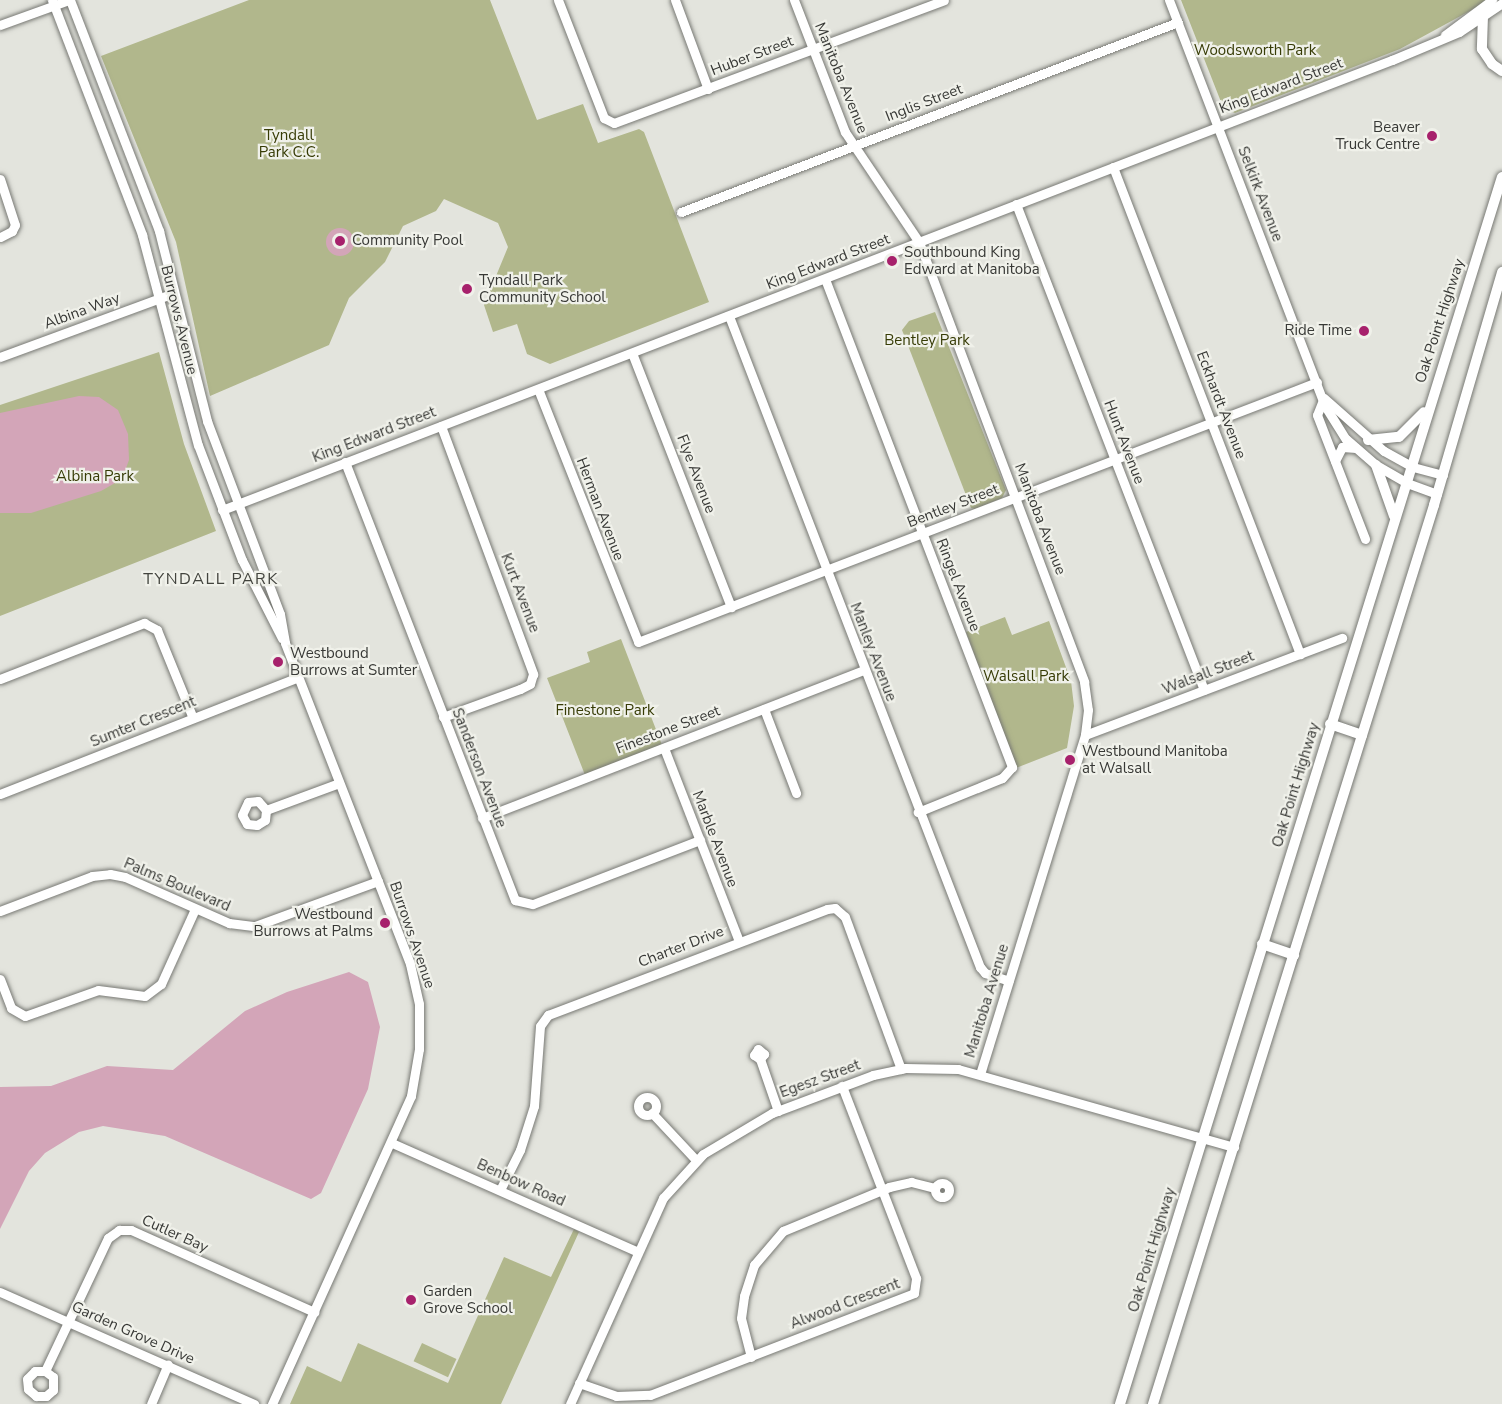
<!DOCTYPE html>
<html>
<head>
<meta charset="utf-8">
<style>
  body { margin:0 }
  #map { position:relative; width:1502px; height:1404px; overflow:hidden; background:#e3e4dd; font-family:"Nunito Sans",sans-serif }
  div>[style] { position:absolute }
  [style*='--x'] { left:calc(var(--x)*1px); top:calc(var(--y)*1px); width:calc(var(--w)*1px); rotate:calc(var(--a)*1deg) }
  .green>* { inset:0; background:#b1b78c; transform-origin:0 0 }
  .water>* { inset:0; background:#d3a5b8 }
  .round { border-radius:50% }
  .roads { filter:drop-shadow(0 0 2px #787974) drop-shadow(0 0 2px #787974) }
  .minor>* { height:9px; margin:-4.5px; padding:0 4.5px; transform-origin:4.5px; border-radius:4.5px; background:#fff }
  .minor>.ring { margin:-4.5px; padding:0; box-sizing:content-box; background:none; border:9px solid #fff; border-radius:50% }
  .major>* { height:10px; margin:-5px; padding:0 5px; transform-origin:5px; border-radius:5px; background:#fff }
  .dots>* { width:16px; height:16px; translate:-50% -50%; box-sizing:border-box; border:3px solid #f0f1ea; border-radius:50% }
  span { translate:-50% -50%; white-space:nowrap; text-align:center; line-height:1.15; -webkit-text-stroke:4.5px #f0f1ea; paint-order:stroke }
  .park-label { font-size:15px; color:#373c06 }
  .street-label { font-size:15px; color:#383936 }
  .poi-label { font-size:15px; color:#383936 }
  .right { translate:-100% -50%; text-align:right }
  .left { translate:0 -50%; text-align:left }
  .neighbourhood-label { font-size:16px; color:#43443e; letter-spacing:1.5px }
</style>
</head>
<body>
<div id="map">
  <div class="green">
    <i style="clip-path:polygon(249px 0,490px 0,537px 120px,583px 104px,598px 143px,639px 129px,644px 132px,709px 302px,550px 364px,527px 354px,517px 324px,493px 332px,484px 305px,508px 247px,498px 223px,444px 199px,436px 211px,403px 226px,385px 262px,349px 298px,329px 345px,210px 396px,176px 242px,101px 56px)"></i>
    <i style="clip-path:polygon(1181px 0,1490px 0,1400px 49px,1235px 113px,1218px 106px,1223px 107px)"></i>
    <i style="clip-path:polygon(935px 312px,1006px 490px,1002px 498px,975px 509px,971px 508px,902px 330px,909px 321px)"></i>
    <i style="clip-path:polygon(159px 352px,184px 444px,216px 531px,0 616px,0 405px)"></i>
    <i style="clip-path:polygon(1005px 617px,1012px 635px,1049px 621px,1071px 681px,1074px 706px,1067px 748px,1016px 768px,966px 632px)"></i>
    <i style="clip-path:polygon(621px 639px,662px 745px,585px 775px,547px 678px,590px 662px,587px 652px)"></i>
    <i style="clip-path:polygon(574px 1229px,579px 1232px,501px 1404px,290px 1404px,307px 1366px,341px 1382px,358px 1343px,448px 1383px,504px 1257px,551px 1277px)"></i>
    <i style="left:422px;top:1343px;width:38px;height:20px;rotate:25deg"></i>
  </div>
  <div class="water">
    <i class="round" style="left:326px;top:228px;width:28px;height:28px"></i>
    <i style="clip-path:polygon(79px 396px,99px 397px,118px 410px,128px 434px,129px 460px,122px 479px,101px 491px,31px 513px,0 513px,0 413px)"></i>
    <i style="clip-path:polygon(349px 972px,368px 982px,380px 1027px,368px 1089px,321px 1193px,311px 1199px,165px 1136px,103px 1126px,79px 1132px,45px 1153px,29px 1171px,0 1229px,0 1087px,51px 1086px,107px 1066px,173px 1070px,245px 1011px,287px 992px)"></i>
  </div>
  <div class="roads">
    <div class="minor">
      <i style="--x:52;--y:0;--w:252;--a:69"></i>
      <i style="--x:142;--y:235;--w:217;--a:75.1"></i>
      <i style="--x:198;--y:445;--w:123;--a:69.1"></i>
      <i style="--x:242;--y:560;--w:88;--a:62.9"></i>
      <i style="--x:70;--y:0;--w:248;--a:68.9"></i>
      <i style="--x:159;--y:231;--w:196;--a:75.8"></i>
      <i style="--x:207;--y:421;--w:206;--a:69.3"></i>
      <i style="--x:280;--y:614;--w:29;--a:80"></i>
      <i style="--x:285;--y:643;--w:344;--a:68.7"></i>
      <i style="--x:410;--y:964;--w:41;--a:77.3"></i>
      <i style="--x:419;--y:1004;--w:45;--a:90"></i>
      <i style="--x:419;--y:1049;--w:48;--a:99.7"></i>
      <i style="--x:411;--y:1096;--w:338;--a:114.3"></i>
      <i style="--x:558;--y:0;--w:127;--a:68.7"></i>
      <i style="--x:604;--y:118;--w:11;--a:27"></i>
      <i style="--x:614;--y:123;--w:352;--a:-20.4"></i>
      <i style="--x:675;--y:0;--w:95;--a:69.7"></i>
      <i style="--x:794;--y:0;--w:142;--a:68.9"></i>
      <i style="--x:845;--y:132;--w:133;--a:56.1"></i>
      <i style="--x:919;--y:242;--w:470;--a:69.4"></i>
      <i style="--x:1084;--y:682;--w:28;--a:82"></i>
      <i style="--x:1088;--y:710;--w:25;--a:97"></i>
      <i style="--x:1085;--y:735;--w:355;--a:107.2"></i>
      <i style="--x:1169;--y:0;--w:435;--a:69"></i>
      <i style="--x:1325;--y:406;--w:39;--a:58"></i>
      <i style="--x:1346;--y:439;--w:40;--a:41"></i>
      <i style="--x:1376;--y:465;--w:36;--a:30"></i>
      <i style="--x:1407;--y:483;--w:32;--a:20"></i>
      <i style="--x:0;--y:25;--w:73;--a:-19.9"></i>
      <i style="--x:1445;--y:35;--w:59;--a:-36.7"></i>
      <i style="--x:1113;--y:167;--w:522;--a:68.99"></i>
      <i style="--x:0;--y:179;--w:48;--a:71.9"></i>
      <i style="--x:15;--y:225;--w:7;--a:117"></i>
      <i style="--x:12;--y:231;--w:13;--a:153"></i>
      <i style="--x:1016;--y:204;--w:521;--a:68.85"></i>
      <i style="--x:681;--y:212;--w:532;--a:-20.92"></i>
      <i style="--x:825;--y:279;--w:523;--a:69.03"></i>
      <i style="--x:1012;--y:767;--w:15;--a:132"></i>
      <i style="--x:1002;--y:778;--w:91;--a:158"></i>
      <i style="--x:729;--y:316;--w:698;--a:68.92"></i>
      <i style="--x:980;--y:967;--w:8;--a:50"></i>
      <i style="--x:985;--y:973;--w:25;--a:18"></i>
      <i style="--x:632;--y:353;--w:273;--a:68.7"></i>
      <i style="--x:0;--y:357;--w:185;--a:-20.2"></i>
      <i style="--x:538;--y:389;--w:272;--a:68.4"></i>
      <i style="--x:638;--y:642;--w:727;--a:-20.95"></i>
      <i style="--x:1324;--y:398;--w:80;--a:41.5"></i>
      <i style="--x:1384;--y:451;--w:33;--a:29"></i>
      <i style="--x:1413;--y:467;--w:31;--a:15"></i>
      <i style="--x:1323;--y:400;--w:16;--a:112"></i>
      <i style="--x:1317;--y:415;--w:133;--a:68.8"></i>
      <i style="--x:441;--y:426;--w:265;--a:69.6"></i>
      <i style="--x:533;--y:674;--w:10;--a:107"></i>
      <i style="--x:530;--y:684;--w:11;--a:153"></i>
      <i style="--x:520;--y:689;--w:82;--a:160"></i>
      <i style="--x:1335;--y:461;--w:16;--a:-63"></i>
      <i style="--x:1342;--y:447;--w:14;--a:4"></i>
      <i style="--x:345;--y:462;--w:470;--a:68.8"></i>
      <i style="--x:515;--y:900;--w:18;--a:13"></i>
      <i style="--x:533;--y:904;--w:179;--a:-21"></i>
      <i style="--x:222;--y:510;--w:1254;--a:-21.04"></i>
      <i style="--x:1392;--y:60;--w:73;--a:-22.7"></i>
      <i style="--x:1459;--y:32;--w:52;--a:-34"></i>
      <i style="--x:0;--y:679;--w:155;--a:-21.3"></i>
      <i style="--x:144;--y:623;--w:15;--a:28"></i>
      <i style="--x:157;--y:630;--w:95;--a:67.8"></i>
      <i style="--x:764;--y:709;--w:90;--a:69.1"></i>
      <i style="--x:1085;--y:735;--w:275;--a:-20.7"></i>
      <i style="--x:664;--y:748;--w:207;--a:68.8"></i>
      <i style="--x:0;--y:794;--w:320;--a:-21.4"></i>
      <i style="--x:266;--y:810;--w:12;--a:-132"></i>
      <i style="--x:258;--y:801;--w:10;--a:174"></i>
      <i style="--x:248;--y:802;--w:14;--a:115"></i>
      <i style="--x:242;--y:815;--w:10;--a:61"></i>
      <i style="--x:247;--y:824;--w:10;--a:6"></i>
      <i style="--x:257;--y:825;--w:9;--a:-32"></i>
      <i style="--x:265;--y:820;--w:10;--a:-84"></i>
      <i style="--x:266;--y:810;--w:78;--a:-20.3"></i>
      <i style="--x:482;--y:818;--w:410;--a:-21.2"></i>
      <i style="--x:0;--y:911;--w:98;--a:-20.8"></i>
      <i style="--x:92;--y:876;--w:18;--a:-6"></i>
      <i style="--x:110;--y:874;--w:15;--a:11"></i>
      <i style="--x:125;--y:877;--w:114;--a:23.9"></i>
      <i style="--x:229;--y:923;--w:26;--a:7"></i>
      <i style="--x:255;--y:926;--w:131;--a:-20.1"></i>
      <i style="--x:0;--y:979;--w:31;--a:69"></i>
      <i style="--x:11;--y:1008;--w:16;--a:30"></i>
      <i style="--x:25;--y:1016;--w:77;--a:-19.6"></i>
      <i style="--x:98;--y:990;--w:47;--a:7.3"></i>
      <i style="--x:145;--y:996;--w:20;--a:-37"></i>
      <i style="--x:161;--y:984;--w:82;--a:-65.6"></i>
      <i style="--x:760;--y:1059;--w:7;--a:-146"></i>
      <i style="--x:754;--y:1055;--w:7;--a:-56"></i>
      <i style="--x:758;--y:1049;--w:8;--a:40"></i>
      <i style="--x:764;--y:1054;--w:6;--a:129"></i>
      <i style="--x:760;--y:1059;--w:55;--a:70.9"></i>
      <i class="ring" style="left:638px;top:1097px;width:9px;height:9px"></i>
      <i style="--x:652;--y:1113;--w:64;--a:46.9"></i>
      <i style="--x:392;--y:1143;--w:269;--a:23.9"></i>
      <i class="ring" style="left:935px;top:1183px;width:5px;height:5px"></i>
      <i style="--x:500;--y:1190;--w:45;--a:-63.4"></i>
      <i style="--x:520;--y:1150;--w:46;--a:-72.3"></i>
      <i style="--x:534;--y:1106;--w:80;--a:-85.7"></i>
      <i style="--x:540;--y:1026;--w:14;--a:-54"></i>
      <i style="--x:548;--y:1015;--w:298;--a:-20.8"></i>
      <i style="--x:827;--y:909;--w:8;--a:-7"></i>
      <i style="--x:835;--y:908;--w:13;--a:42"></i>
      <i style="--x:845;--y:917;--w:162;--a:69.8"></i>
      <i style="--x:0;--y:1292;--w:278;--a:23.8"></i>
      <i style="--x:751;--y:1357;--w:40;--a:-104.4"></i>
      <i style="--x:741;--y:1318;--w:22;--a:-82"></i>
      <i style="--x:744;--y:1296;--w:33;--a:-72"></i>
      <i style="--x:754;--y:1265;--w:45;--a:-49.5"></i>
      <i style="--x:783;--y:1231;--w:115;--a:-22.5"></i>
      <i style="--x:889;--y:1187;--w:23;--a:-13"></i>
      <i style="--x:911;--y:1182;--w:25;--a:14"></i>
      <i style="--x:45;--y:1371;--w:10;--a:180"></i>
      <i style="--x:35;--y:1371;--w:11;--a:135"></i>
      <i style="--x:27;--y:1379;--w:10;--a:84"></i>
      <i style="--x:28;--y:1389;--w:11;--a:41"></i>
      <i style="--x:36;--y:1396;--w:10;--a:0"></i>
      <i style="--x:46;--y:1396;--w:9;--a:-41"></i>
      <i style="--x:53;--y:1390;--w:13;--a:-90"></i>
      <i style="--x:53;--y:1377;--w:10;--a:-143"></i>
      <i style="--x:45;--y:1371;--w:147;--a:-64.7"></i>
      <i style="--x:108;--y:1238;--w:14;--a:-36"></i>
      <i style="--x:119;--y:1230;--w:12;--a:0"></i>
      <i style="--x:131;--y:1230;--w:201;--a:24.1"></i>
      <i style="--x:579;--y:1383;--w:39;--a:19"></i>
      <i style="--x:616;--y:1396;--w:34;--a:-2"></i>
      <i style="--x:650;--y:1395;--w:283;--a:-21.1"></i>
      <i style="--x:914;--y:1293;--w:15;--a:-82"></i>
      <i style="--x:916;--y:1278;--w:206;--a:-111.1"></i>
      <i style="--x:151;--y:1404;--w:43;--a:-67"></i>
      <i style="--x:570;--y:1404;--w:226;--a:-65.7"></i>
      <i style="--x:663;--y:1198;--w:59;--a:-47.7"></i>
      <i style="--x:703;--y:1154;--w:80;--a:-30.7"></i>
      <i style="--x:772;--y:1113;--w:108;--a:-20.6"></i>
      <i style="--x:873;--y:1075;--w:33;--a:-12"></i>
      <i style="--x:905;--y:1068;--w:53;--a:1.1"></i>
      <i style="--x:958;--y:1069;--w:287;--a:15.8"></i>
    </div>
    <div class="major">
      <i style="--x:1483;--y:16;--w:33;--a:92"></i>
      <i style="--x:1482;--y:49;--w:18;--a:56"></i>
      <i style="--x:1492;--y:64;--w:12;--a:35"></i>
      <i style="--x:1368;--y:440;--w:31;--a:-6"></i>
      <i style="--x:1399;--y:437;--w:35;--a:-45"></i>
      <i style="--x:1376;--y:465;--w:54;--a:70.6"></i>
      <i style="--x:1330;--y:724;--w:34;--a:19"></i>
      <i style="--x:1262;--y:944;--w:34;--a:19"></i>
      <i style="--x:1120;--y:1404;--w:1285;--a:-72.71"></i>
      <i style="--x:1153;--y:1404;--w:942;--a:-72.64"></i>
      <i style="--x:1434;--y:505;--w:243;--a:-73.7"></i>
    </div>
  </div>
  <div class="dots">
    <i style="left:1432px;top:136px;background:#a7216c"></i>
    <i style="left:340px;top:241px;background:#a7216c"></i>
    <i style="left:892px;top:261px;background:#a7216c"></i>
    <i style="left:467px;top:289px;background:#a7216c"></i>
    <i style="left:1364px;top:331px;background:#a7216c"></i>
    <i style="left:278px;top:662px;background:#a7216c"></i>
    <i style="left:1070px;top:760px;background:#a7216c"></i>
    <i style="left:385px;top:923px;background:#a7216c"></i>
    <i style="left:411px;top:1300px;background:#a7216c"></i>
  </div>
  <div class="park-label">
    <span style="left:1255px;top:51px">Woodsworth Park</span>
    <span style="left:289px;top:144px">Tyndall<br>Park C.C.</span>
    <span style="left:927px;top:341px">Bentley Park</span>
    <span style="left:95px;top:477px">Albina Park</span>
    <span style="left:1026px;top:677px">Walsall Park</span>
    <span style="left:605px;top:711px">Finestone Park</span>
  </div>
  <div class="street-label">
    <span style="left:752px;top:56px;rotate:-21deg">Huber Street</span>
    <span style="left:841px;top:78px;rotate:68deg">Manitoba Avenue</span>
    <span style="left:1281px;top:86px;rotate:-21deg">King Edward Street</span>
    <span style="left:924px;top:103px;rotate:-21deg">Inglis Street</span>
    <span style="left:1260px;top:194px;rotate:69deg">Selkirk Avenue</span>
    <span style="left:828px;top:262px;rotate:-21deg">King Edward Street</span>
    <span style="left:82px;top:311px;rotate:-20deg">Albina Way</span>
    <span style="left:179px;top:320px;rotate:76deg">Burrows Avenue</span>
    <span style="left:1440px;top:321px;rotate:-72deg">Oak Point Highway</span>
    <span style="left:1221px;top:405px;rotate:69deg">Eckhardt Avenue</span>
    <span style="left:374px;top:435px;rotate:-21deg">King Edward Street</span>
    <span style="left:1124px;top:442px;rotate:69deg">Hunt Avenue</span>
    <span style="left:696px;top:474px;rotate:69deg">Flye Avenue</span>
    <span style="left:953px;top:506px;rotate:-21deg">Bentley Street</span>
    <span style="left:600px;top:509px;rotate:69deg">Herman Avenue</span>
    <span style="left:1040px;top:519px;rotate:69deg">Manitoba Avenue</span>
    <span style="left:958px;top:585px;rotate:69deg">Ringel Avenue</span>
    <span style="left:520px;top:593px;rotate:69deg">Kurt Avenue</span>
    <span style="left:873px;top:652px;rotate:69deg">Manley Avenue</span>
    <span style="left:1208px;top:673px;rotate:-21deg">Walsall Street</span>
    <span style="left:143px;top:722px;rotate:-22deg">Sumter Crescent</span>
    <span style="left:668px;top:730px;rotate:-21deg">Finestone Street</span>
    <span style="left:479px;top:768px;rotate:69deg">Sanderson Avenue</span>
    <span style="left:1296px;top:785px;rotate:-73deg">Oak Point Highway</span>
    <span style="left:715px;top:839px;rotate:69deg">Marble Avenue</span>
    <span style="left:177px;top:885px;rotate:23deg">Palms Boulevard</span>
    <span style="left:412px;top:935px;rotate:71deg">Burrows Avenue</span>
    <span style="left:681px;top:947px;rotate:-21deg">Charter Drive</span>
    <span style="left:987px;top:1001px;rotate:-73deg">Manitoba Avenue</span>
    <span style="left:820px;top:1079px;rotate:-20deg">Egesz Street</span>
    <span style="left:521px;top:1183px;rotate:24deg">Benbow Road</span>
    <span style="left:175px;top:1234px;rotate:24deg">Cutler Bay</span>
    <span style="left:1152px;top:1250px;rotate:-73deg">Oak Point Highway</span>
    <span style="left:845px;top:1304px;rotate:-21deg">Alwood Crescent</span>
    <span style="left:133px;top:1333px;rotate:24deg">Garden Grove Drive</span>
  </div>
  <div class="poi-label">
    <span class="right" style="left:1420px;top:136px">Beaver<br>Truck Centre</span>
    <span class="left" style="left:352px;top:241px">Community Pool</span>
    <span class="left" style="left:904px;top:261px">Southbound King<br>Edward at Manitoba</span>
    <span class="left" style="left:479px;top:289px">Tyndall Park<br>Community School</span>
    <span class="right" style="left:1352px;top:331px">Ride Time</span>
    <span class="left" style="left:290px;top:662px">Westbound<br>Burrows at Sumter</span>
    <span class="left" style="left:1082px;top:760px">Westbound Manitoba<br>at Walsall</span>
    <span class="right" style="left:373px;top:923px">Westbound<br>Burrows at Palms</span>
    <span class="left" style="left:423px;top:1300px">Garden<br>Grove School</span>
  </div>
  <div class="neighbourhood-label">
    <span style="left:211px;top:579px">TYNDALL PARK</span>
  </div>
</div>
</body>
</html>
